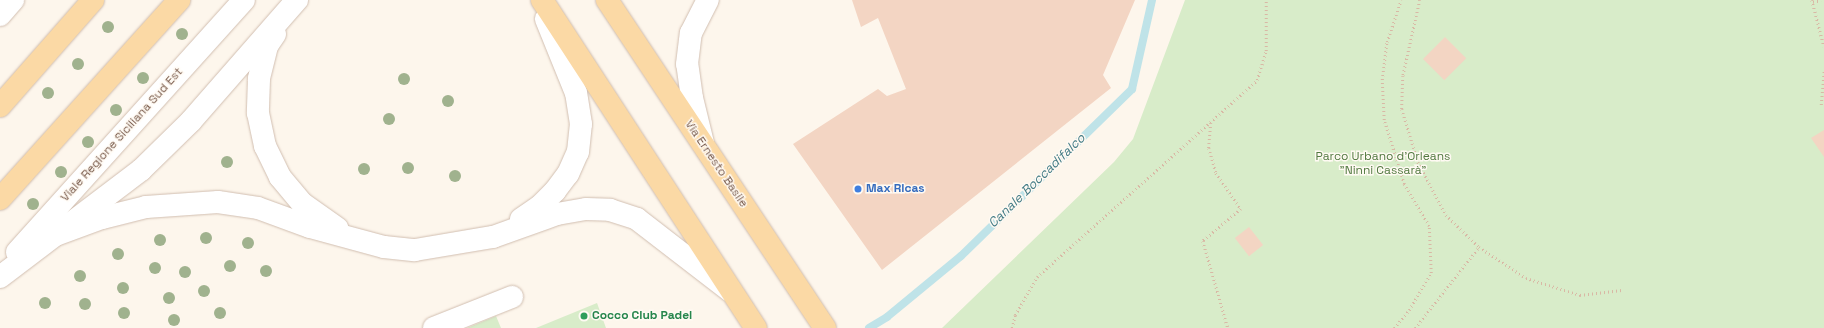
<!DOCTYPE html>
<html>
<head>
<meta charset="utf-8">
<style>
  body { margin:0 }
  #map { position:relative; width:1824px; height:328px; overflow:hidden; background:#fdf6ec; font-family:"Space Grotesk",sans-serif }
  div>[style] { position:absolute }
  [style*='--x'] { left:calc(var(--x)*1px); top:calc(var(--y)*1px); width:calc(var(--w)*1px); rotate:calc(var(--a)*1deg) }
  .green>* { inset:0; background:#d8ecc9 }
  .stream>* { height:8px; margin:-4px; padding:0 4px; transform-origin:4px; border-radius:4px; background:#bfe3e8 }
  .building>* { inset:0; background:#f3d5c3; transform-origin:0 0 }
  .path>* { height:2.5px; margin-top:-1.25px; transform-origin:0; background:repeating-linear-gradient(90deg,#d9b8a5 0 1px,transparent 0 4px) }
  .roads { filter:drop-shadow(0 0 1px #d1beb0) drop-shadow(0 0 1px #d1beb0) }
  .minor>* { height:22px; margin:-11px; padding:0 11px; transform-origin:11px; border-radius:11px; background:#fff }
  .major>* { height:22px; margin:-11px; padding:0 11px; transform-origin:11px; border-radius:11px; background:#fbd9a5 }
  .trees>* { width:12px; height:12px; margin:-6px; border-radius:50%; background:#a0b28e }
  .dots>* { width:11px; height:11px; translate:-50% -50%; box-sizing:border-box; border:2px solid #fffaf3; border-radius:50% }
  span { translate:-50% -50%; white-space:nowrap; text-align:center; line-height:1.15; -webkit-text-stroke:3px #fffaf3; paint-order:stroke }
  .street-label { font-size:12px; color:#7a5c4d }
  .park-label { font-size:12px; color:#537a41 }
  .shop-label { font-size:12px; color:#366cbe; font-weight:700 }
  .left { translate:0 -50%; text-align:left }
  .leisure-label { font-size:12px; color:#27864d; font-weight:700 }
  .water-label { font-size:13px; color:#437c86; font-style:italic }
</style>
</head>
<body>
<div id="map">
  <div class="green">
    <i style="clip-path:polygon(1185px 0,1824px 0,1824px 328px,942px 328px,1114px 162px,1133px 139px)"></i>
    <i style="clip-path:polygon(597px 303px,606px 328px,536px 328px)"></i>
    <i style="clip-path:polygon(496px 316px,501px 328px,467px 328px)"></i>
  </div>
  <div class="stream">
    <i style="--x:869;--y:328;--w:21;--a:-31"></i>
    <i style="--x:887;--y:317;--w:96;--a:-39.5"></i>
    <i style="--x:961;--y:256;--w:239;--a:-44.3"></i>
    <i style="--x:1132;--y:89;--w:91;--a:-77.3"></i>
  </div>
  <div class="building">
    <i style="clip-path:polygon(852px 0,1135px 0,1103px 75px,1111px 88px,882px 270px,793px 144px,878px 89px,887px 96px,906px 89px,878px 18px,861px 27px)"></i>
    <i style="left:1445px;top:37px;width:30px;height:31px;rotate:45deg"></i>
    <i style="clip-path:polygon(1824px 130px,1824px 157px,1811px 138px)"></i>
    <i style="left:1249px;top:227px;width:23px;height:18px;rotate:52deg"></i>
  </div>
  <div class="path">
    <i style="--x:1420;--y:0;--w:78;--a:102.6"></i>
    <i style="--x:1403;--y:76;--w:33;--a:92"></i>
    <i style="--x:1402;--y:109;--w:55;--a:73.2"></i>
    <i style="--x:1418;--y:162;--w:60;--a:62.2"></i>
    <i style="--x:1446;--y:215;--w:46;--a:44.1"></i>
    <i style="--x:1479;--y:247;--w:56;--a:33.4"></i>
    <i style="--x:1526;--y:278;--w:57;--a:17.5"></i>
    <i style="--x:1580;--y:295;--w:42;--a:-6.8"></i>
    <i style="--x:1812;--y:0;--w:48;--a:75.4"></i>
    <i style="--x:1813;--y:2;--w:8;--a:-14"></i>
    <i style="--x:1821;--y:105;--w:34;--a:-85"></i>
    <i style="--x:1211;--y:123;--w:25;--a:95"></i>
    <i style="--x:1209;--y:148;--w:26;--a:74"></i>
    <i style="--x:1216;--y:173;--w:44;--a:55.2"></i>
    <i style="--x:1241;--y:209;--w:50;--a:139.9"></i>
    <i style="--x:1203;--y:241;--w:91;--a:74"></i>
    <i style="--x:1012;--y:328;--w:13;--a:-77"></i>
    <i style="--x:1015;--y:315;--w:44;--a:-59.9"></i>
    <i style="--x:1037;--y:277;--w:295;--a:-41.8"></i>
    <i style="--x:1257;--y:80;--w:30;--a:-73"></i>
    <i style="--x:1266;--y:51;--w:51;--a:-90"></i>
    <i style="--x:1394;--y:328;--w:23;--a:-50"></i>
    <i style="--x:1409;--y:310;--w:43;--a:-59.3"></i>
    <i style="--x:1431;--y:273;--w:47;--a:-92.4"></i>
    <i style="--x:1429;--y:226;--w:49;--a:-120.8"></i>
    <i style="--x:1404;--y:184;--w:67;--a:-107.4"></i>
    <i style="--x:1384;--y:120;--w:40;--a:-92.9"></i>
    <i style="--x:1382;--y:80;--w:38;--a:-83"></i>
    <i style="--x:1387;--y:42;--w:44;--a:-71.6"></i>
    <i style="--x:1415;--y:328;--w:103;--a:-51.7"></i>
  </div>
  <div class="roads">
    <div class="minor">
      <i style="--x:0;--y:15;--w:20;--a:-49"></i>
      <i style="--x:275;--y:34;--w:14;--a:124"></i>
      <i style="--x:267;--y:46;--w:34;--a:104"></i>
      <i style="--x:259;--y:79;--w:34;--a:92"></i>
      <i style="--x:258;--y:113;--w:34;--a:78"></i>
      <i style="--x:265;--y:146;--w:34;--a:64"></i>
      <i style="--x:280;--y:177;--w:35;--a:50"></i>
      <i style="--x:303;--y:204;--w:42;--a:35.2"></i>
      <i style="--x:703;--y:143;--w:46;--a:-103.7"></i>
      <i style="--x:692;--y:98;--w:34;--a:-98"></i>
      <i style="--x:687;--y:64;--w:31;--a:-83"></i>
      <i style="--x:691;--y:33;--w:37;--a:-63"></i>
      <i style="--x:521;--y:219;--w:22;--a:-34"></i>
      <i style="--x:539;--y:207;--w:23;--a:-45"></i>
      <i style="--x:555;--y:191;--w:21;--a:-53"></i>
      <i style="--x:568;--y:174;--w:24;--a:-66"></i>
      <i style="--x:578;--y:152;--w:28;--a:-84"></i>
      <i style="--x:581;--y:124;--w:31;--a:-99"></i>
      <i style="--x:576;--y:93;--w:80;--a:-112.1"></i>
      <i style="--x:53;--y:236;--w:52;--a:-20.2"></i>
      <i style="--x:102;--y:218;--w:45;--a:-14"></i>
      <i style="--x:146;--y:207;--w:72;--a:-4"></i>
      <i style="--x:218;--y:202;--w:40;--a:8.5"></i>
      <i style="--x:258;--y:208;--w:55;--a:20.1"></i>
      <i style="--x:310;--y:227;--w:77;--a:15.1"></i>
      <i style="--x:384;--y:247;--w:31;--a:6"></i>
      <i style="--x:415;--y:250;--w:79;--a:-9.5"></i>
      <i style="--x:493;--y:237;--w:68;--a:-19.8"></i>
      <i style="--x:557;--y:214;--w:29;--a:-10"></i>
      <i style="--x:586;--y:209;--w:24;--a:2"></i>
      <i style="--x:610;--y:210;--w:28;--a:18"></i>
      <i style="--x:637;--y:219;--w:118;--a:37.7"></i>
      <i style="--x:17;--y:252;--w:339;--a:-48"></i>
      <i style="--x:0;--y:277;--w:177;--a:-37.2"></i>
      <i style="--x:141;--y:170;--w:70;--a:-44.4"></i>
      <i style="--x:191;--y:121;--w:161;--a:-48.8"></i>
      <i style="--x:434;--y:328;--w:84;--a:-21.7"></i>
    </div>
    <div class="major">
      <i style="--x:542;--y:0;--w:392;--a:56.9"></i>
      <i style="--x:607;--y:0;--w:394;--a:56.4"></i>
      <i style="--x:0;--y:106;--w:141;--a:-48.7"></i>
      <i style="--x:0;--y:199;--w:268;--a:-48"></i>
    </div>
  </div>
  <div class="trees">
    <i style="left:108px;top:27px"></i>
    <i style="left:182px;top:34px"></i>
    <i style="left:78px;top:64px"></i>
    <i style="left:143px;top:78px"></i>
    <i style="left:404px;top:79px"></i>
    <i style="left:48px;top:93px"></i>
    <i style="left:448px;top:101px"></i>
    <i style="left:116px;top:110px"></i>
    <i style="left:389px;top:119px"></i>
    <i style="left:88px;top:142px"></i>
    <i style="left:227px;top:162px"></i>
    <i style="left:408px;top:168px"></i>
    <i style="left:364px;top:169px"></i>
    <i style="left:61px;top:172px"></i>
    <i style="left:455px;top:176px"></i>
    <i style="left:33px;top:204px"></i>
    <i style="left:206px;top:238px"></i>
    <i style="left:160px;top:240px"></i>
    <i style="left:248px;top:243px"></i>
    <i style="left:118px;top:254px"></i>
    <i style="left:230px;top:266px"></i>
    <i style="left:155px;top:268px"></i>
    <i style="left:266px;top:271px"></i>
    <i style="left:185px;top:272px"></i>
    <i style="left:80px;top:276px"></i>
    <i style="left:123px;top:288px"></i>
    <i style="left:204px;top:291px"></i>
    <i style="left:169px;top:298px"></i>
    <i style="left:45px;top:303px"></i>
    <i style="left:85px;top:304px"></i>
    <i style="left:124px;top:313px"></i>
    <i style="left:220px;top:313px"></i>
    <i style="left:174px;top:320px"></i>
  </div>
  <div class="dots">
    <i style="left:858px;top:189px;background:#3f7fe0"></i>
    <i style="left:584px;top:316px;background:#2e9e5b"></i>
  </div>
  <div class="street-label">
    <span style="left:122px;top:135px;rotate:-48deg">Viale Regione Siciliana Sud Est</span>
    <span style="left:716px;top:164px;rotate:56deg">Via Ernesto Basile</span>
  </div>
  <div class="park-label">
    <span style="left:1383px;top:164px">Parco Urbano d'Orleans<br>"Ninni Cassarà"</span>
  </div>
  <div class="shop-label">
    <span class="left" style="left:866px;top:189px">Max Ricas</span>
  </div>
  <div class="leisure-label">
    <span class="left" style="left:592px;top:316px">Cocco Club Padel</span>
  </div>
  <div class="water-label">
    <span style="left:1037px;top:181px;rotate:-44deg">Canale Boccadifalco</span>
  </div>
</div>
</body>
</html>
